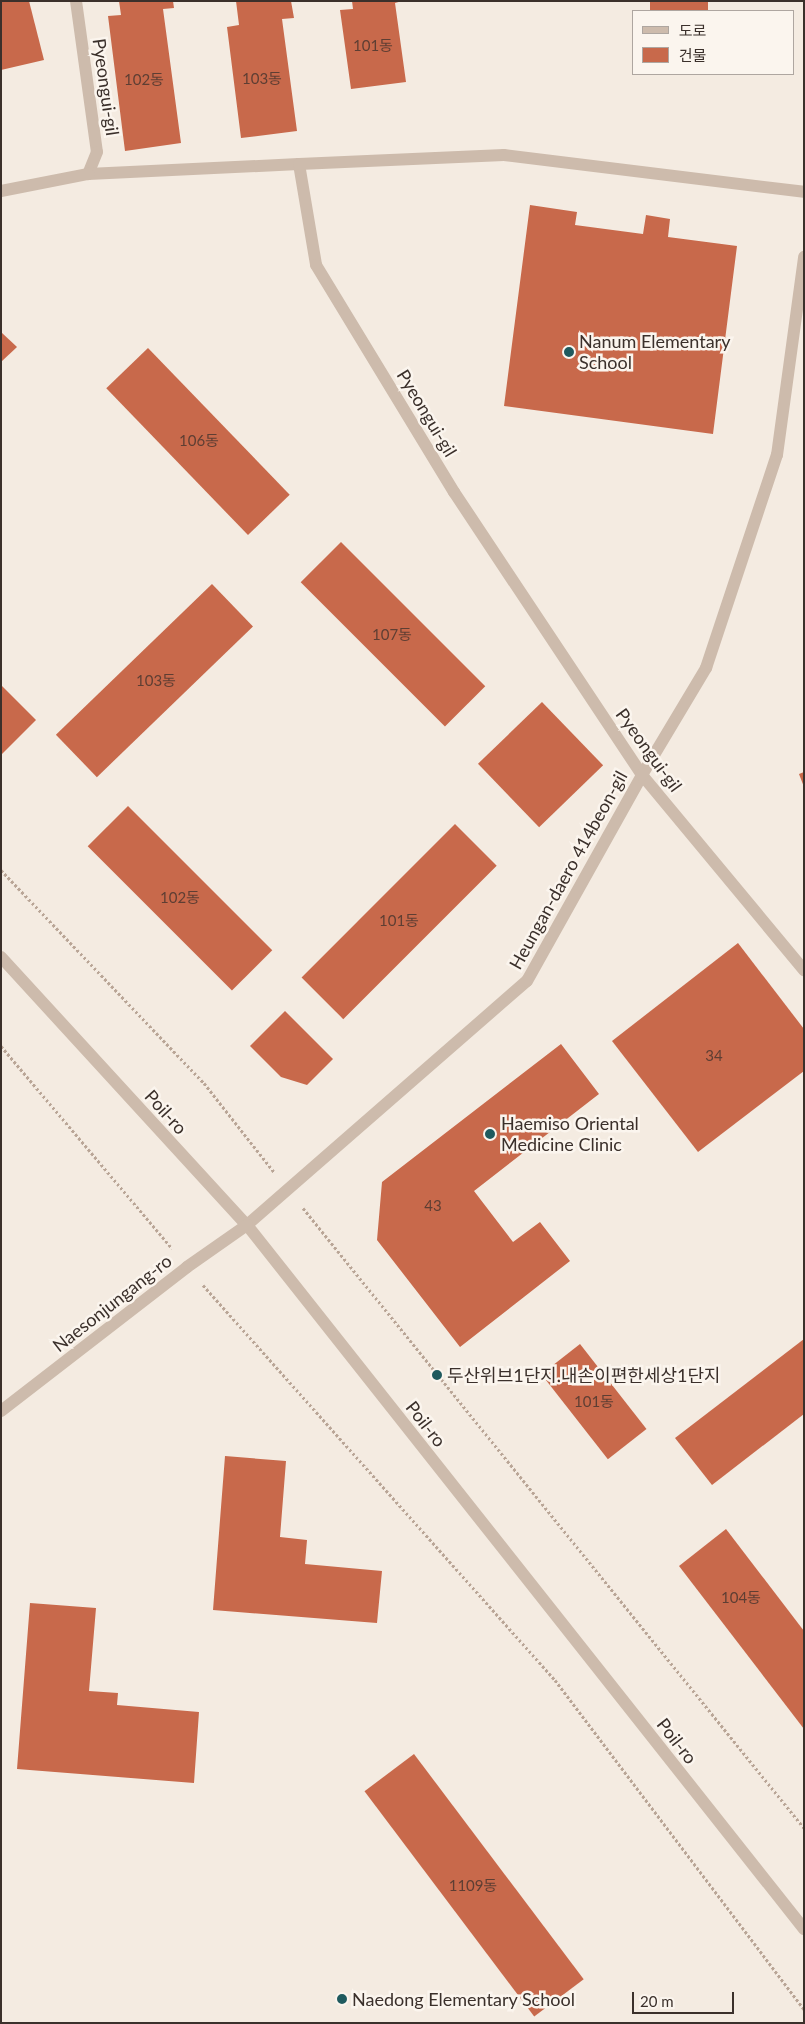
<!DOCTYPE html>
<html>
<head>
<meta charset="utf-8">
<style>
  body { margin:0 }
  #map { position:relative; width:805px; height:2024px; overflow:hidden; background:#f4ebe1; font-family:Lato,"Noto Sans KR",sans-serif }
  div>[style] { position:absolute }
  [style*='--x'] { left:calc(var(--x)*1px); top:calc(var(--y)*1px); width:calc(var(--w)*1px); rotate:calc(var(--a)*1deg) }
  .building>* { inset:0; background:#c8694b; transform-origin:0 0 }
  .path>* { height:3px; margin-top:-1.5px; transform-origin:0; background:repeating-linear-gradient(90deg,#b9a596 0 2.5px,transparent 0 5px) }
  .minor>* { height:12px; margin:-6px; padding:0 6px; transform-origin:6px; border-radius:6px; background:#cdbbac }
  .tertiary>* { height:12px; margin:-6px; padding:0 6px; transform-origin:6px; border-radius:6px; background:#cdbbac }
  .dots>* { width:14px; height:14px; translate:-50% -50%; box-sizing:border-box; border:2px solid #fbf5ee; border-radius:50% }
  span { translate:-50% -50%; white-space:nowrap; text-align:center; line-height:1.15; -webkit-text-stroke:5px #fbf5ee; paint-order:stroke }
  .number-label { font-size:15px; color:#5e3e33 }
  .number-label span { -webkit-text-stroke-width:0 }
  .street-label { font-size:18px; color:#3b302b }
  .poi-label { font-size:18px; color:#3b302b }
  .left { translate:0 -50%; text-align:left }
  .frame { position:absolute; inset:0; border:2px solid #3b302b; pointer-events:none }
  .legend { position:absolute; left:632px; top:10px; width:162px; height:65px; box-sizing:border-box; background:#fbf5ee; border:1px solid #aea6a0; margin:0; padding:6px 9px; list-style:none; font-size:15px; color:#3b302b }
  .legend li { display:flex; align-items:center; gap:10px; height:25px }
  .legend b { width:25px; border:1px solid #aea6a0 }
  .scale { position:absolute; left:632px; top:1992px; width:102px; height:22px; box-sizing:border-box; border:2px solid #3b302b; border-top:0; padding-left:6px; font-size:15px; line-height:18px; white-space:nowrap; color:#3b302b; -webkit-text-stroke:4px #fbf5ee; paint-order:stroke }
</style>
</head>
<body>
<div id="map">
  <div class="building">
    <i style="clip-path:polygon(1px 1px,29px 1px,44px 60px,1px 70px)"></i>
    <i style="clip-path:polygon(119px 1px,173px 1px,174px 8px,163px 9px,181px 143px,125px 151px,108px 16px,121px 15px)"></i>
    <i style="clip-path:polygon(236px 1px,291px 1px,294px 18px,282px 19px,297px 131px,241px 138px,227px 27px,239px 25px)"></i>
    <i style="clip-path:polygon(352px 1px,402px 1px,395px 3px,406px 82px,351px 89px,340px 10px,353px 9px)"></i>
    <i style="left:650px;top:1px;width:58px;height:10px"></i>
    <i style="clip-path:polygon(530px 205px,577px 212px,575px 225px,643px 234px,646px 215px,670px 219px,668px 237px,737px 246px,713px 434px,504px 406px)"></i>
    <i style="clip-path:polygon(1px 332px,17px 347px,1px 362px)"></i>
    <i style="left:148px;top:348px;width:204px;height:58px;rotate:46deg"></i>
    <i style="left:341px;top:542px;width:204px;height:57px;rotate:45deg"></i>
    <i style="left:212px;top:584px;width:59px;height:217px;rotate:46deg"></i>
    <i style="clip-path:polygon(1px 685px,36px 720px,1px 755px)"></i>
    <i style="left:542px;top:702px;width:88px;height:89px;rotate:46deg"></i>
    <i style="clip-path:polygon(804px 772px,804px 787px,799px 774px)"></i>
    <i style="left:128px;top:806px;width:204px;height:57px;rotate:45deg"></i>
    <i style="left:455px;top:824px;width:59px;height:217px;rotate:45deg"></i>
    <i style="clip-path:polygon(738px 943px,804px 1029px,804px 1071px,698px 1152px,612px 1041px)"></i>
    <i style="clip-path:polygon(285px 1011px,333px 1059px,307px 1085px,281px 1077px,250px 1046px)"></i>
    <i style="clip-path:polygon(561px 1044px,599px 1094px,474px 1191px,513px 1242px,540px 1222px,570px 1261px,460px 1347px,377px 1240px,382px 1182px)"></i>
    <i style="clip-path:polygon(804px 1339px,804px 1414px,712px 1485px,675px 1438px)"></i>
    <i style="left:580px;top:1344px;width:108px;height:49px;rotate:52deg"></i>
    <i style="clip-path:polygon(225px 1456px,286px 1461px,280px 1537px,307px 1540px,305px 1564px,382px 1571px,377px 1623px,213px 1610px)"></i>
    <i style="clip-path:polygon(726px 1529px,804px 1631px,804px 1729px,679px 1566px)"></i>
    <i style="clip-path:polygon(30px 1603px,96px 1608px,89px 1691px,118px 1693px,117px 1705px,199px 1712px,194px 1783px,17px 1769px)"></i>
    <i style="left:414px;top:1754px;width:282px;height:62px;rotate:53deg"></i>
  </div>
  <div class="path">
    <i style="--x:1;--y:870;--w:294;--a:46.4"></i>
    <i style="--x:204;--y:1083;--w:113;--a:51.8"></i>
    <i style="--x:1;--y:1046;--w:265;--a:49.8"></i>
    <i style="--x:303;--y:1208;--w:797;--a:51.06"></i>
    <i style="--x:203;--y:1285;--w:529;--a:48.29"></i>
    <i style="--x:555;--y:1680;--w:413;--a:52.9"></i>
  </div>
  <div class="minor">
    <i style="--x:76;--y:1;--w:152;--a:82.1"></i>
    <i style="--x:97;--y:152;--w:24;--a:112"></i>
    <i style="--x:88;--y:174;--w:211;--a:-2.7"></i>
    <i style="--x:299;--y:164;--w:102;--a:80.4"></i>
    <i style="--x:316;--y:265;--w:266;--a:58.7"></i>
    <i style="--x:454;--y:492;--w:340;--a:56.4"></i>
    <i style="--x:642;--y:775;--w:254;--a:50.3"></i>
    <i style="--x:299;--y:164;--w:205;--a:-2.5"></i>
    <i style="--x:504;--y:155;--w:302;--a:7"></i>
    <i style="--x:1;--y:191;--w:89;--a:-11.1"></i>
    <i style="--x:247;--y:1225;--w:371;--a:-41.1"></i>
    <i style="--x:527;--y:981;--w:236;--a:-60.8"></i>
    <i style="--x:642;--y:775;--w:125;--a:-59.1"></i>
    <i style="--x:706;--y:668;--w:225;--a:-71.6"></i>
    <i style="--x:777;--y:455;--w:200;--a:-82.2"></i>
  </div>
  <div class="tertiary">
    <i style="--x:1;--y:957;--w:364;--a:47.5"></i>
    <i style="--x:247;--y:1225;--w:898;--a:51.65"></i>
    <i style="--x:1;--y:1411;--w:235;--a:-37.7"></i>
    <i style="--x:187;--y:1267;--w:73;--a:-35"></i>
  </div>
  <div class="dots">
    <i style="left:569px;top:352px;background:#1f5a5e"></i>
    <i style="left:490px;top:1134px;background:#1f5a5e"></i>
    <i style="left:437px;top:1375px;background:#1f5a5e"></i>
    <i style="left:342px;top:1999px;background:#1f5a5e"></i>
  </div>
  <div class="number-label">
    <span style="left:373px;top:46px">101동</span>
    <span style="left:262px;top:79px">103동</span>
    <span style="left:144px;top:80px">102동</span>
    <span style="left:199px;top:441px">106동</span>
    <span style="left:392px;top:635px">107동</span>
    <span style="left:156px;top:681px">103동</span>
    <span style="left:180px;top:898px">102동</span>
    <span style="left:399px;top:921px">101동</span>
    <span style="left:714px;top:1056px">34</span>
    <span style="left:433px;top:1206px">43</span>
    <span style="left:594px;top:1402px">101동</span>
    <span style="left:741px;top:1598px">104동</span>
    <span style="left:473px;top:1886px">1109동</span>
  </div>
  <div class="street-label">
    <span style="left:106px;top:87px;rotate:82deg">Pyeongui-gil</span>
    <span style="left:427px;top:413px;rotate:59deg">Pyeongui-gil</span>
    <span style="left:649px;top:750px;rotate:54deg">Pyeongui-gil</span>
    <span style="left:568px;top:870px;rotate:-61deg">Heungan-daero 414beon-gil</span>
    <span style="left:166px;top:1112px;rotate:48deg">Poil-ro</span>
    <span style="left:112px;top:1303px;rotate:-38deg">Naesonjungang-ro</span>
    <span style="left:426px;top:1424px;rotate:52deg">Poil-ro</span>
    <span style="left:677px;top:1741px;rotate:52deg">Poil-ro</span>
  </div>
  <div class="poi-label">
    <span class="left" style="left:579px;top:352px">Nanum Elementary<br>School</span>
    <span class="left" style="left:501px;top:1134px">Haemiso Oriental<br>Medicine Clinic</span>
    <span class="left" style="left:447px;top:1375px">두산위브1단지.내손이편한세상1단지</span>
    <span class="left" style="left:352px;top:1999px">Naedong Elementary School</span>
  </div>
  <div class="frame"></div>
  <ul class="legend">
  <li><b style="height:6px;background:#cdbbac"></b>도로</li>
  <li><b style="height:14px;background:#c8694b"></b>건물</li>
  </ul>
  <div class="scale">20 m</div>
</div>
</body>
</html>
